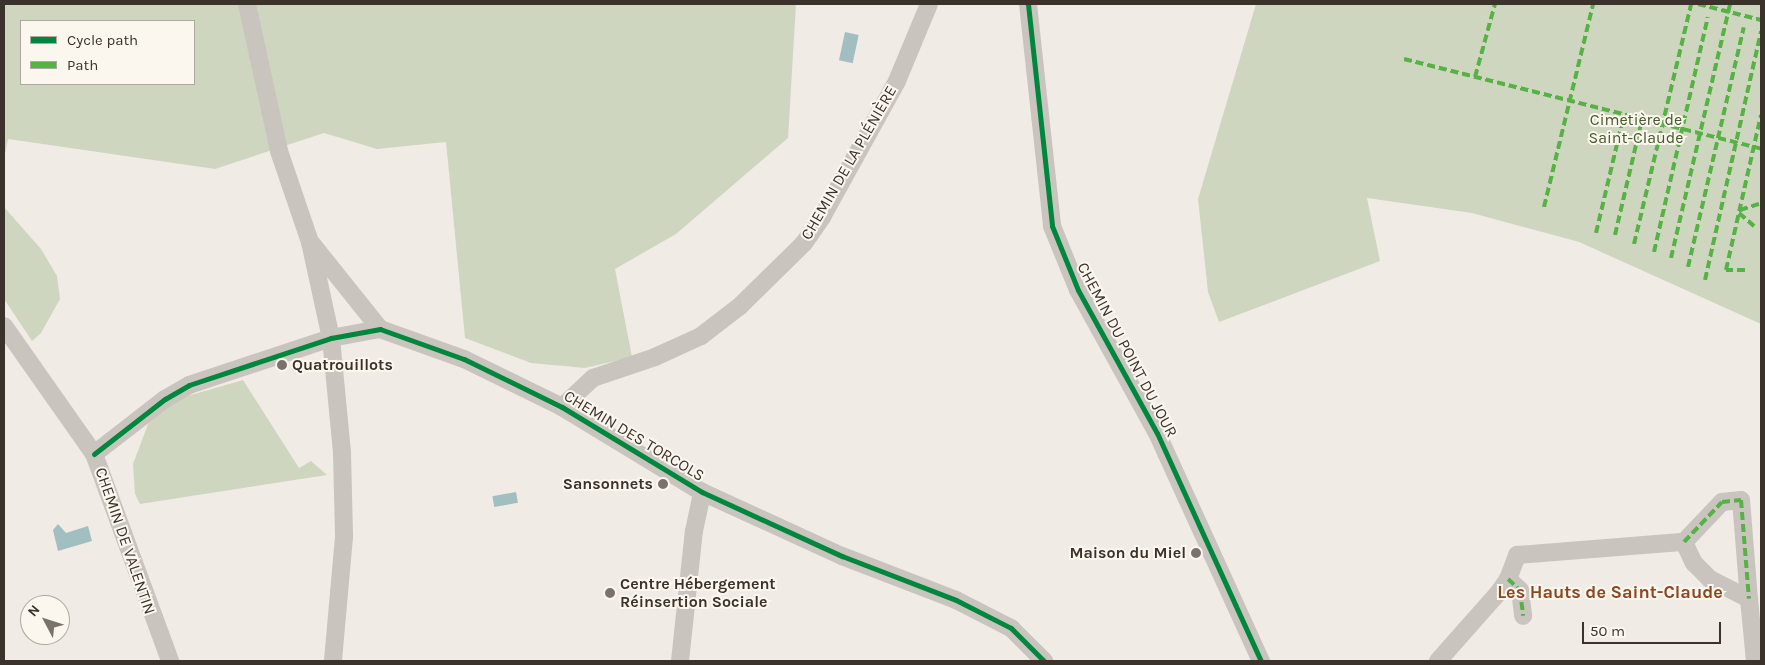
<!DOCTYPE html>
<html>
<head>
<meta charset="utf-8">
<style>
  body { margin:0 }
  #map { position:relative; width:1765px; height:665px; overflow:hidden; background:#f0ece5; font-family:Karla,sans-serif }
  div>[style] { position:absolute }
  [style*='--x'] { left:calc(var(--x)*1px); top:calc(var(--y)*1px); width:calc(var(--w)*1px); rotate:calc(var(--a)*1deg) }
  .green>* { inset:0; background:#cfd6bf }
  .water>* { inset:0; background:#a1bec1; transform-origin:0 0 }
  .minor>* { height:18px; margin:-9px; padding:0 9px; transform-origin:9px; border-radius:9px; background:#c9c4be }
  .quiet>* { height:4px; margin-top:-2px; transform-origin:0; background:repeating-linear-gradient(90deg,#57b246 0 8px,transparent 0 12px) }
  .cycleway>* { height:5px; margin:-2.5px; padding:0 2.5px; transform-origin:2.5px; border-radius:2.5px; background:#00873e }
  .dots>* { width:14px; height:14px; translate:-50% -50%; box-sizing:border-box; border:2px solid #fbf7ee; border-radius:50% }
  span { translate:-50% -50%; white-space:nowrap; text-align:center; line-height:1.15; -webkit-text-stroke:4px #fbf7ee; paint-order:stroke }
  .park-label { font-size:16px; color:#455a2e }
  .street-label { font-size:16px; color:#3b322b }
  .poi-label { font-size:16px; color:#3b322b; font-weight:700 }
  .left { translate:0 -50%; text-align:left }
  .right { translate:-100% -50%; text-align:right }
  .neighbourhood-label { font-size:18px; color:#8c4822; font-weight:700 }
  .frame { position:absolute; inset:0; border:5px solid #3b322b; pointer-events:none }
  .legend { position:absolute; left:20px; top:20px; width:175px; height:65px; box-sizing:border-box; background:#fbf7ee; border:1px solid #aea8a0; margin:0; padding:6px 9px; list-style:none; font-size:15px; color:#3b322b }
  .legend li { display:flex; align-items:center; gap:10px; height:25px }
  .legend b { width:25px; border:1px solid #aea8a0 }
  .north { position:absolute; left:20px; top:595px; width:50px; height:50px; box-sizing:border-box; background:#fbf7ee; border:1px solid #aea8a0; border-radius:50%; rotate:310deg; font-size:14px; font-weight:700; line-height:20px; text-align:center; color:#3b322b }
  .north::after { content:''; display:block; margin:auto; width:18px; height:22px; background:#7a736c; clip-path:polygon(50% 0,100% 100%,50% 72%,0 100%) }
  .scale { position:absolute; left:1582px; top:622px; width:139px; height:22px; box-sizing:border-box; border:2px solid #3b322b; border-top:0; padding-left:6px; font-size:15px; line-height:18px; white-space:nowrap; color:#3b322b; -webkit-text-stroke:4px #fbf7ee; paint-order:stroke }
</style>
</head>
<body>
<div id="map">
  <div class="green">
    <i style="clip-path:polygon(evenodd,4px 4px,796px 4px,788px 138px,676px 234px,615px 269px,632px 357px,585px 368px,531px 363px,465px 338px,446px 142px,377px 149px,324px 133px,215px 169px,8px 139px,4px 159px,4px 4px,21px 21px,194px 21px,194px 84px,21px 84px,21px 21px)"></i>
    <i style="clip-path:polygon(1256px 4px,1761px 4px,1761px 324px,1579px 242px,1472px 213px,1367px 198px,1380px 261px,1219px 322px,1208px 292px,1198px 199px)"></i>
    <i style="clip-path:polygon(4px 207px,41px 249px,57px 276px,60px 299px,41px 333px,32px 341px,4px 299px)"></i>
    <i style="clip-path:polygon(243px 380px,299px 468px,311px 461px,327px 475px,140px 504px,135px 494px,133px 464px,148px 424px,159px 412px,184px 397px)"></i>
  </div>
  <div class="water">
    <i style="left:845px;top:32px;width:14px;height:29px;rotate:12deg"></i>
    <i style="left:516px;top:492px;width:11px;height:24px;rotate:80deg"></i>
    <i style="clip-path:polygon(58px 524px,66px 533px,88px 526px,92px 541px,58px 551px,53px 530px)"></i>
  </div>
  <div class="minor">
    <i style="--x:247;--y:4;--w:150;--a:77.7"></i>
    <i style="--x:279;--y:151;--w:96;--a:71.2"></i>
    <i style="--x:310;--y:242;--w:98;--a:77.7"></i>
    <i style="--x:331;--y:338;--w:116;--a:84.5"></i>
    <i style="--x:342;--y:453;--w:84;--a:88.6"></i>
    <i style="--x:344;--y:537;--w:124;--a:95.1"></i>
    <i style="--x:1028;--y:4;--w:223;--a:83.8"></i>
    <i style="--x:1052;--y:226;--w:69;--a:67.9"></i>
    <i style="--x:1078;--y:290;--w:163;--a:61.1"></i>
    <i style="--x:1157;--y:433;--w:251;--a:65.5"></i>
    <i style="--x:312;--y:244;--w:109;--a:51.3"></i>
    <i style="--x:4;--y:326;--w:156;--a:54.9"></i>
    <i style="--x:94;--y:454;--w:221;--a:69.8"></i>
    <i style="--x:562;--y:407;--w:42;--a:-43.1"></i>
    <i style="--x:593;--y:378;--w:65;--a:-18.7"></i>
    <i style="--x:655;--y:357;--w:51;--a:-24.5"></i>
    <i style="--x:701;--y:336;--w:49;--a:-37.6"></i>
    <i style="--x:740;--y:306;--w:90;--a:-44.5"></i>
    <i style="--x:804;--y:243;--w:32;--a:-55"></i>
    <i style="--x:822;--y:217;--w:155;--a:-61.1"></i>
    <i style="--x:897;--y:81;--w:83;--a:-67.4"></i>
    <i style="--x:94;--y:454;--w:90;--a:-37.8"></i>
    <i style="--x:165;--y:399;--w:28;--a:-30"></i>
    <i style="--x:189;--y:385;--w:150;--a:-18.3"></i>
    <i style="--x:331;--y:338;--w:50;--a:-10.4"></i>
    <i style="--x:380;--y:329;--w:89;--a:19.7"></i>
    <i style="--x:464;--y:359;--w:109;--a:26.1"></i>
    <i style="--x:562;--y:407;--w:164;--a:31.3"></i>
    <i style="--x:702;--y:492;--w:154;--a:24.6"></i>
    <i style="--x:842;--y:556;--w:122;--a:21.1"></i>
    <i style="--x:956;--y:600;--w:62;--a:27"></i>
    <i style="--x:1011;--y:628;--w:47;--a:45"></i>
    <i style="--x:1684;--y:542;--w:55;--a:-46.5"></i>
    <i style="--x:1722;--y:502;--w:19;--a:-6"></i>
    <i style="--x:1741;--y:500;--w:99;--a:85.4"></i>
    <i style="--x:1508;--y:579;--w:16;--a:43"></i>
    <i style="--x:1520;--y:590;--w:26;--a:83"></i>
    <i style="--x:680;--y:661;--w:131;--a:-83.9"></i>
    <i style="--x:694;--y:531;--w:40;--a:-78"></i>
    <i style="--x:1438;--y:661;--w:92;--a:-48.5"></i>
    <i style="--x:1499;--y:592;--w:16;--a:-55"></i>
    <i style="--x:1508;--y:579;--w:26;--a:-69"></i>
    <i style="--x:1517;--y:555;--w:168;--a:-4.5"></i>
    <i style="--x:1684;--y:542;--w:23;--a:65"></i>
    <i style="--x:1694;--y:563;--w:23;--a:45"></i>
    <i style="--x:1710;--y:579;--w:44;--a:27.1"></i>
    <i style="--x:1749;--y:599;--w:62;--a:84.5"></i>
  </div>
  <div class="quiet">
    <i style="--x:1698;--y:4;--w:65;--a:14.3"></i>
    <i style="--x:1404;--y:59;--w:368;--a:14.1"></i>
    <i style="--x:1475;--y:77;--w:76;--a:-74.7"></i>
    <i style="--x:1544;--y:207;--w:209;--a:-76.4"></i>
    <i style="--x:1740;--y:210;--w:20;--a:-18"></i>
    <i style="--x:1739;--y:213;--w:20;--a:41"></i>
    <i style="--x:1596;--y:233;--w:121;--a:-76.7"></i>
    <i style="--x:1615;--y:235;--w:119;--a:-76.9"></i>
    <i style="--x:1634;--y:244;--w:247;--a:-76.6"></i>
    <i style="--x:1654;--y:252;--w:241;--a:-77.1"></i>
    <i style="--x:1671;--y:258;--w:261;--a:-76.9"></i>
    <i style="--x:1688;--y:267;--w:246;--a:-76.9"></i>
    <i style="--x:1745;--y:270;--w:19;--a:180"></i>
    <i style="--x:1726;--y:270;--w:159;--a:-77.3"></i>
    <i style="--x:1705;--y:280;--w:255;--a:-77.3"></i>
    <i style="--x:1684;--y:542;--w:55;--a:-46.5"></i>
    <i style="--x:1722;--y:502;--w:19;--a:-6"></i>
    <i style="--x:1741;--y:500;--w:99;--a:85.4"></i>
    <i style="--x:1508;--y:579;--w:16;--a:43"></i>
    <i style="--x:1520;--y:590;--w:26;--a:83"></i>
  </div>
  <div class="cycleway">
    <i style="--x:1028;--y:4;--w:223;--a:83.8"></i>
    <i style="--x:1052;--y:226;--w:69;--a:67.9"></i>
    <i style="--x:1078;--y:290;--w:163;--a:61.1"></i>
    <i style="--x:1157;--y:433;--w:251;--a:65.5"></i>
    <i style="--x:94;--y:454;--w:90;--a:-37.8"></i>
    <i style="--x:165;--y:399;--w:28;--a:-30"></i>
    <i style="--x:189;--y:385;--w:150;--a:-18.3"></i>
    <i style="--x:331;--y:338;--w:50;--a:-10.4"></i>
    <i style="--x:380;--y:329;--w:89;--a:19.7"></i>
    <i style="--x:464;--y:359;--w:109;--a:26.1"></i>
    <i style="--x:562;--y:407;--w:164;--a:31.3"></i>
    <i style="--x:702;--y:492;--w:154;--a:24.6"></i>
    <i style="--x:842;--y:556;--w:122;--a:21.1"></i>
    <i style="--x:956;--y:600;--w:62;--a:27"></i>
    <i style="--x:1011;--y:628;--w:47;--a:45"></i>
  </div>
  <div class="dots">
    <i style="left:282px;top:365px;background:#7a736c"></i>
    <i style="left:663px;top:484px;background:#7a736c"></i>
    <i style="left:1196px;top:553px;background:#7a736c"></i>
    <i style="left:610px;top:593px;background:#7a736c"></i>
  </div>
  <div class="park-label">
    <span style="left:1636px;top:129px">Cimetière de<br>Saint-Claude</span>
  </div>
  <div class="street-label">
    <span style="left:849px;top:163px;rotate:-60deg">CHEMIN DE LA PLÉNIÈRE</span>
    <span style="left:1127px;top:350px;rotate:62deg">CHEMIN DU POINT DU JOUR</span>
    <span style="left:634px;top:436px;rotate:31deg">CHEMIN DES TORCOLS</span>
    <span style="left:125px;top:541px;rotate:71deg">CHEMIN DE VALENTIN</span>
  </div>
  <div class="poi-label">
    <span class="left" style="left:292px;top:365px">Quatrouillots</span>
    <span class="right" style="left:653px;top:484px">Sansonnets</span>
    <span class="right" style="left:1186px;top:553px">Maison du Miel</span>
    <span class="left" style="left:620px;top:593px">Centre Hébergement<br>Réinsertion Sociale</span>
  </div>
  <div class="neighbourhood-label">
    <span style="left:1610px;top:592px">Les Hauts de Saint-Claude</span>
  </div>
  <div class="frame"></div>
  <ul class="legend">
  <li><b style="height:6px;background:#00873e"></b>Cycle path</li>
  <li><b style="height:6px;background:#57b246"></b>Path</li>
  </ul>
  <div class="north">N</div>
  <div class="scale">50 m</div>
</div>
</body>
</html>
